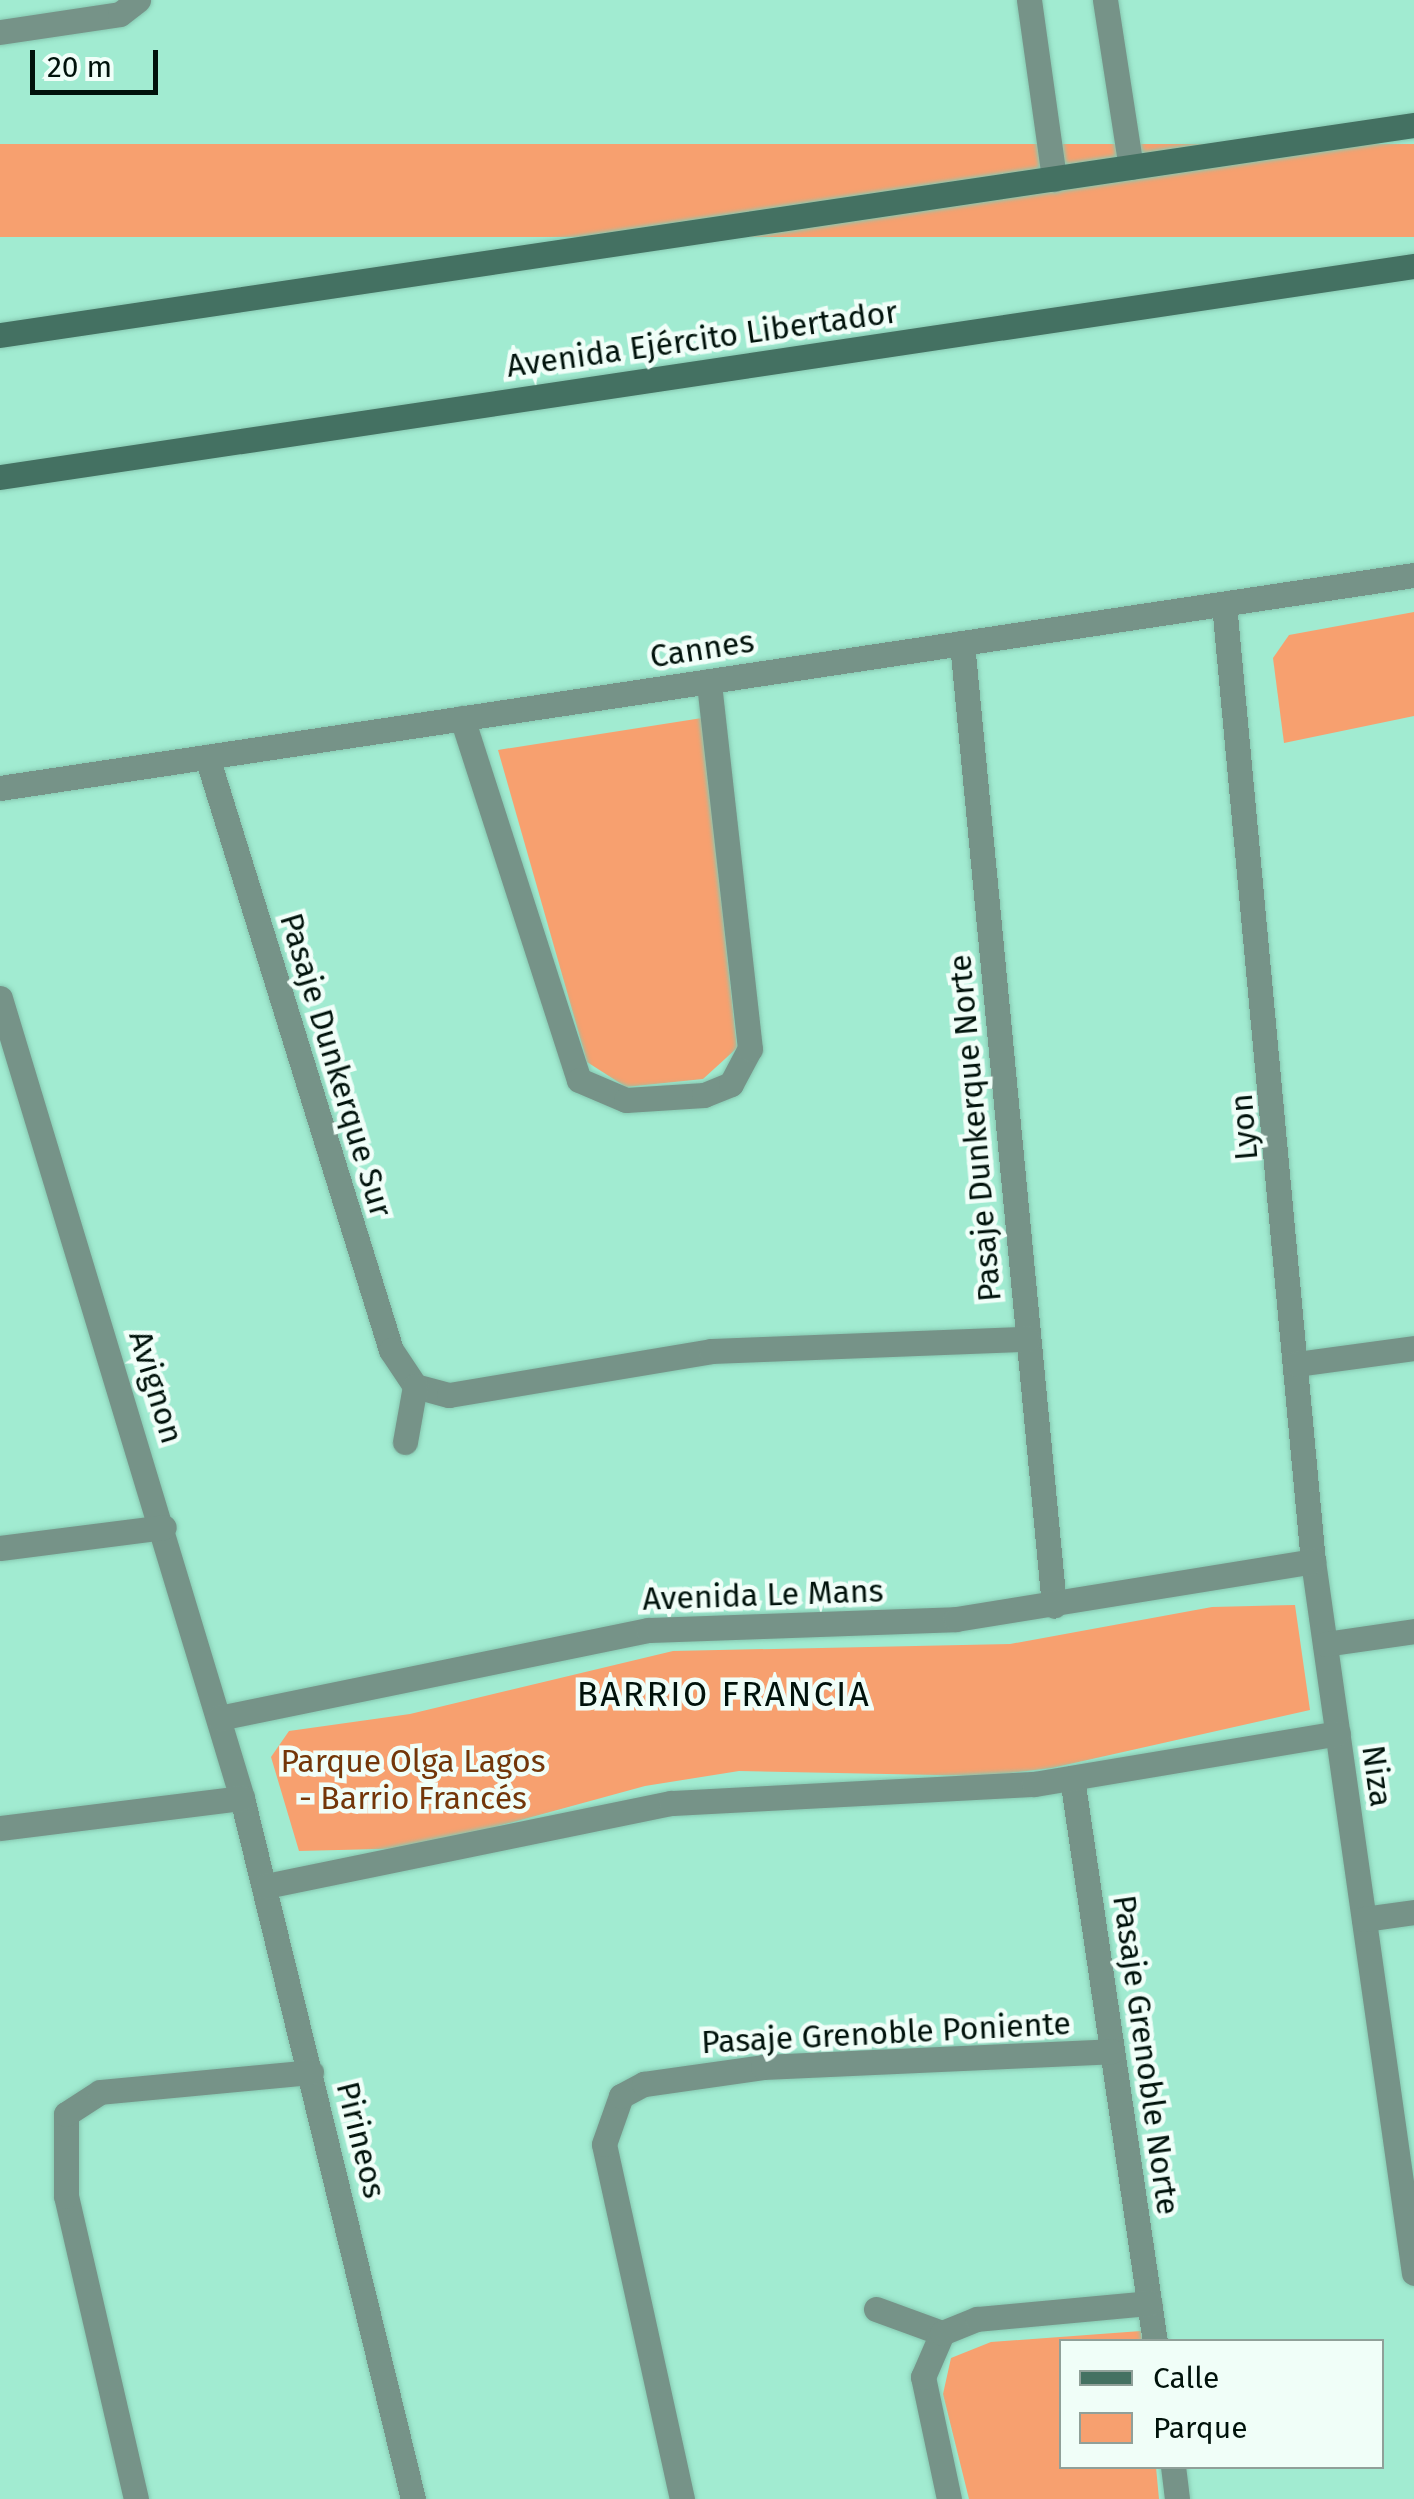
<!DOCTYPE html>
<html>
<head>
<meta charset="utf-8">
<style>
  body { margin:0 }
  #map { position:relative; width:1414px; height:2499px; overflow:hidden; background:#a1ebd1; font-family:"Fira Sans",sans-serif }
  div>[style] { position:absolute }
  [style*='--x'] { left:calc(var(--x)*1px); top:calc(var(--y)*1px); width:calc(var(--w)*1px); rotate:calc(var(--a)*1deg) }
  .green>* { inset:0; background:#f7a06f; transform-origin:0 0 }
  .roads { filter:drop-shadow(0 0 2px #87c8b1) drop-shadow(0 0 2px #87c8b1) }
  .street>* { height:25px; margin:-12.5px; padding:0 12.5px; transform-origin:12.5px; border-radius:12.5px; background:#769388 }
  .secondary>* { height:25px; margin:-12.5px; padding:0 12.5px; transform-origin:12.5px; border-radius:12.5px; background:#447162 }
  span { translate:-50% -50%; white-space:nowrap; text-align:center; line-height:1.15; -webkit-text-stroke:9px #f0fef8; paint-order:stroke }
  .street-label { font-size:32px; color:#00120b }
  .park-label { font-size:32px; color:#733609 }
  .neighbourhood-label { font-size:35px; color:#00120b; letter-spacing:2.5px }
  .legend { position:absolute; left:1059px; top:2339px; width:325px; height:130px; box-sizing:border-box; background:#f0fef8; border:2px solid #90a099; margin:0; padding:12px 18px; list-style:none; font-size:30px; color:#00120b }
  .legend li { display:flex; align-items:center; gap:20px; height:50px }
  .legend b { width:50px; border:2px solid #90a099 }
  .scale { position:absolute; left:30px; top:50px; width:128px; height:45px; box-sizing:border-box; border:5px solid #00120b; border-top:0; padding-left:12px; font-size:30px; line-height:35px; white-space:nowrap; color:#00120b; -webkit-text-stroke:8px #f0fef8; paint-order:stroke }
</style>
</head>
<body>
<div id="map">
  <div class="green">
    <i style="left:1414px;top:144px;width:93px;height:1430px;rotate:90deg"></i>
    <i style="clip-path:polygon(1414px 612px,1414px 716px,1284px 743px,1273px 658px,1289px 635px)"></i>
    <i style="clip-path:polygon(702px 718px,737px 1048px,703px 1079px,626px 1087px,587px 1062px,498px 750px)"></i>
    <i style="clip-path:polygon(1295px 1605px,1310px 1710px,1052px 1768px,986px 1776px,739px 1771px,645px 1786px,418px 1848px,299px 1851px,271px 1757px,289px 1731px,410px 1714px,673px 1651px,1010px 1644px,1212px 1607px)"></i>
    <i style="clip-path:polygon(1141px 2331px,1142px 2341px,1062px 2342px,1062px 2466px,1156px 2467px,1159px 2499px,969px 2499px,943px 2394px,951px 2358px,991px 2342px)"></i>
  </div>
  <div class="roads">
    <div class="street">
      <i style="--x:1029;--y:0;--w:181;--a:82"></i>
      <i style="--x:1105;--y:0;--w:169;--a:81.2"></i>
      <i style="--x:0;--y:32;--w:121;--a:-8.5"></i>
      <i style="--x:120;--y:14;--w:23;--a:-38"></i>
      <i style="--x:1224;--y:604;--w:961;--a:84.69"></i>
      <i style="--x:1313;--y:1561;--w:719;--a:81.93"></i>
      <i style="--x:962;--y:643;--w:967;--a:84.54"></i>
      <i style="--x:462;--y:718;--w:380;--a:72.1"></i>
      <i style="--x:579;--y:1080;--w:51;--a:23.1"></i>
      <i style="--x:626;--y:1100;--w:78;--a:-3.7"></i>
      <i style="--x:704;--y:1095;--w:29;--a:-22"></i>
      <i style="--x:731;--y:1084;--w:40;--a:-62"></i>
      <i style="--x:750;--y:1049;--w:370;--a:-96.4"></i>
      <i style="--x:207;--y:757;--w:621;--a:72.76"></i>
      <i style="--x:391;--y:1350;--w:43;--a:56.3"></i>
      <i style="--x:415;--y:1386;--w:35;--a:15"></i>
      <i style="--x:449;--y:1395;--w:266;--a:-9.5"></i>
      <i style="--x:711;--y:1351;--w:317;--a:-2.2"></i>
      <i style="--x:0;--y:788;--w:1430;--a:-8.57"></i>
      <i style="--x:0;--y:998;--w:836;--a:73.17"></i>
      <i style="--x:242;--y:1798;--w:722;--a:76.29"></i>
      <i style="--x:1297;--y:1364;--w:118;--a:-7.8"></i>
      <i style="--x:405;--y:1442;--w:57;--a:-79.9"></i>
      <i style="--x:0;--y:1548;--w:165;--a:-7.3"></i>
      <i style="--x:1325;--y:1644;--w:90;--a:-8.3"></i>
      <i style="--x:219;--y:1718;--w:438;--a:-11.6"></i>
      <i style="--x:648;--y:1630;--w:308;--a:-2"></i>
      <i style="--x:956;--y:1619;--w:362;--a:-9.2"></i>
      <i style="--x:1072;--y:1778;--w:570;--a:81.63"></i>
      <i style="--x:0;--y:1828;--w:244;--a:-7.1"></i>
      <i style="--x:266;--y:1886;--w:413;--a:-11.6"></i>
      <i style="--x:671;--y:1803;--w:363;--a:-3"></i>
      <i style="--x:1034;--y:1784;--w:308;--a:-9.5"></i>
      <i style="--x:1364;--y:1919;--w:50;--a:-8"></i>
      <i style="--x:876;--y:2309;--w:70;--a:20"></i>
      <i style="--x:1173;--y:2466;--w:33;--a:83"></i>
      <i style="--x:136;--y:2499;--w:311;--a:-103"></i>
      <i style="--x:66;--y:2196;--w:82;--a:-90"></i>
      <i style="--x:66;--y:2114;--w:40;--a:-32.9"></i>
      <i style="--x:100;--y:2092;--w:212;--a:-5.4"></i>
      <i style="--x:682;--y:2499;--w:363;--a:-102.4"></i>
      <i style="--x:604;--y:2144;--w:51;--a:-70.5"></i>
      <i style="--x:621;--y:2096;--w:26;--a:-28"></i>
      <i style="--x:644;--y:2084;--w:120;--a:-8.1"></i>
      <i style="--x:763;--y:2067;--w:349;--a:-2.6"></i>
      <i style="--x:949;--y:2499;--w:125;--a:-102"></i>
      <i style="--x:923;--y:2377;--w:48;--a:-66.6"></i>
      <i style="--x:942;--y:2333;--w:38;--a:-22"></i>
      <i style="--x:977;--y:2319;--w:173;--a:-5.3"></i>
    </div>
    <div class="secondary">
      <i style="--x:0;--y:335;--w:1430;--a:-8.45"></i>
      <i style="--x:0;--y:477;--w:1430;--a:-8.49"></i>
    </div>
  </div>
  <div class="street-label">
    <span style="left:702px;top:339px;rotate:-8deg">Avenida Ejército Libertador</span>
    <span style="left:702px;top:649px;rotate:-9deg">Cannes</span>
    <span style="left:336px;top:1065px;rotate:73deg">Pasaje Dunkerque Sur</span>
    <span style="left:1244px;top:1127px;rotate:-95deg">Lyon</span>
    <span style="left:975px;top:1128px;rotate:-95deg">Pasaje Dunkerque Norte</span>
    <span style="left:156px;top:1387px;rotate:73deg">Avignon</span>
    <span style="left:763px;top:1595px;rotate:-2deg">Avenida Le Mans</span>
    <span style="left:1377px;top:1776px;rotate:82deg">Niza</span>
    <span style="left:886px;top:2033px;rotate:-3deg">Pasaje Grenoble Poniente</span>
    <span style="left:1146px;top:2055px;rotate:82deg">Pasaje Grenoble Norte</span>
    <span style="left:361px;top:2140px;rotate:76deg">Pirineos</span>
  </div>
  <div class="park-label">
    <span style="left:413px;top:1780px">Parque Olga Lagos<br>- Barrio Francés</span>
  </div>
  <div class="neighbourhood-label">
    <span style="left:724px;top:1694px">BARRIO FRANCIA</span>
  </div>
  <ul class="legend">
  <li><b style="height:12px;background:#447162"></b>Calle</li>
  <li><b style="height:28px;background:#f7a06f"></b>Parque</li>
  </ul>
  <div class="scale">20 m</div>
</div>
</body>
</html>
